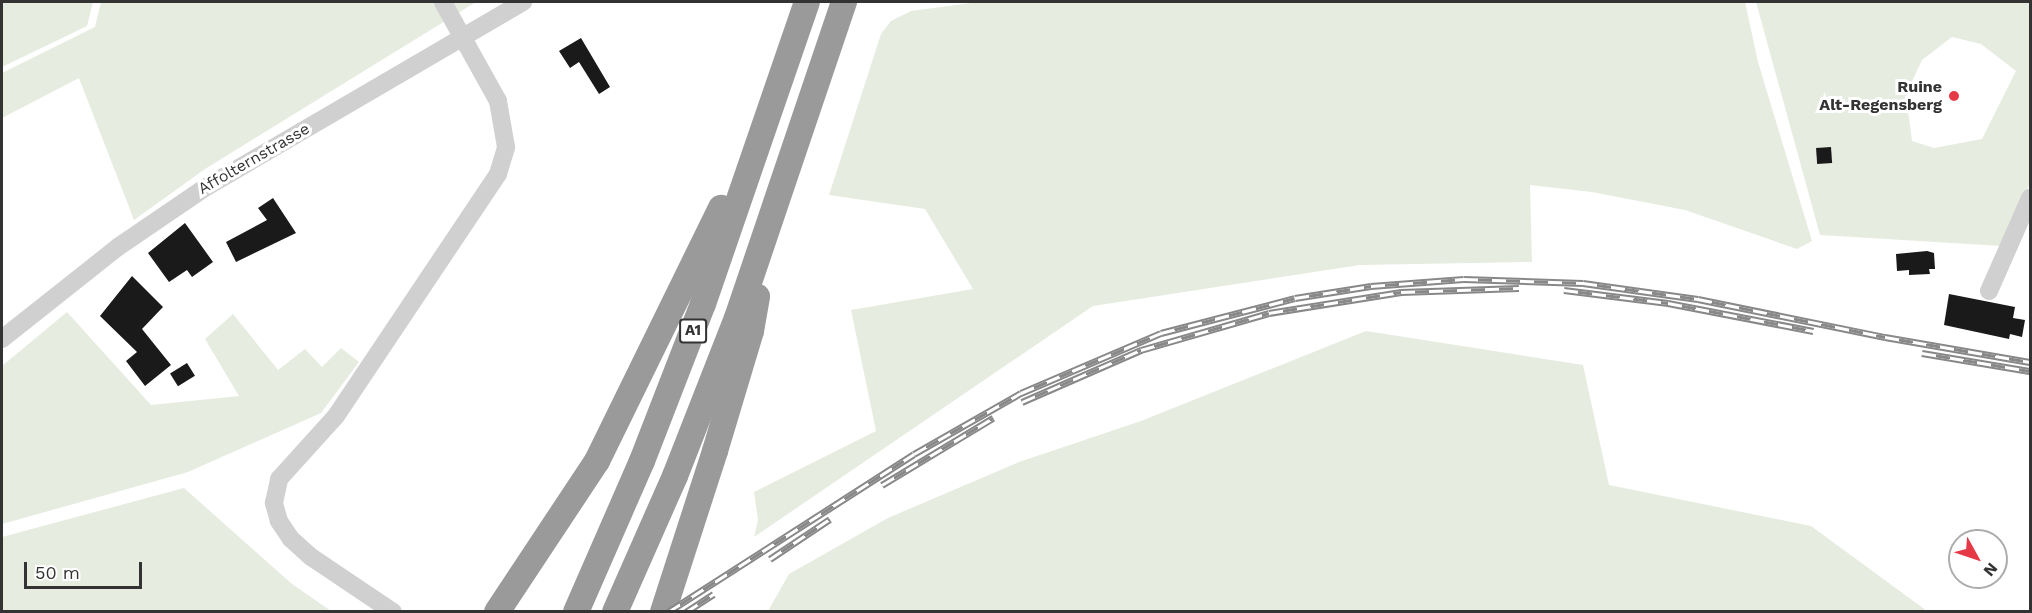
<!DOCTYPE html>
<html>
<head>
<meta charset="utf-8">
<style>
  body { margin:0 }
  #map { position:relative; width:2032px; height:613px; overflow:hidden; background:#fff; font-family:"Work Sans",sans-serif }
  div>[style] { position:absolute }
  [style*='--x'] { left:calc(var(--x)*1px); top:calc(var(--y)*1px); width:calc(var(--w)*1px); rotate:calc(var(--a)*1deg) }
  .green>* { inset:0; background:#e6ecdf }
  .building>* { inset:0; background:#1a1a1a; transform-origin:0 0 }
  .minor>* { height:18px; margin:-9px; padding:0 9px; transform-origin:9px; border-radius:9px; background:#d0d0d0 }
  .highway>* { height:26px; margin:-13px; padding:0 13px; transform-origin:13px; border-radius:13px; background:#9a9a9a }
  .rail>* { height:7px; margin-top:-3.5px; transform-origin:0; background:repeating-linear-gradient(90deg,#fff 0 14px,#888 0 28px); box-sizing:border-box; border-block:2px solid #888 }
  .dots>* { width:16px; height:16px; translate:-50% -50%; box-sizing:border-box; border:3px solid #fff; border-radius:50% }
  span { translate:-50% -50%; white-space:nowrap; text-align:center; line-height:1.15; -webkit-text-stroke:6px #fff; paint-order:stroke }
  .shield-label span { padding:2px 4px; background:#fff; border:2px solid; border-radius:4px; -webkit-text-stroke-width:0 }
  .shield-label { font-size:15px; color:#333; font-weight:700 }
  .poi-label { font-size:16px; color:#333; font-weight:700 }
  .right { translate:-100% -50%; text-align:right }
  .street-label { font-size:16px; color:#333 }
  .frame { position:absolute; inset:0; border:3px solid #333; pointer-events:none }
  .north { position:absolute; left:1948px; top:529px; width:60px; height:60px; box-sizing:border-box; background:#fff; border:2px solid #adadad; border-radius:50%; rotate:130deg; font-size:16px; font-weight:700; line-height:24px; text-align:center; color:#333 }
  .north::after { content:''; display:block; margin:auto; width:21px; height:27px; background:#e63946; clip-path:polygon(50% 0,100% 100%,50% 72%,0 100%) }
  .scale { position:absolute; left:24px; top:562px; width:118px; height:27px; box-sizing:border-box; border:3px solid #333; border-top:0; padding-left:8px; font-size:18px; line-height:21px; white-space:nowrap; color:#333; -webkit-text-stroke:4px #fff; paint-order:stroke }
</style>
</head>
<body>
<div id="map">
  <div class="green">
    <i style="clip-path:polygon(2px 2px,93px 2px,87px 26px,2px 67px)"></i>
    <i style="clip-path:polygon(101px 2px,476px 2px,205px 169px,134px 220px,79px 78px,2px 118px,2px 73px,95px 27px)"></i>
    <i style="clip-path:polygon(979px 2px,1745px 2px,1758px 62px,1812px 241px,1797px 249px,1685px 210px,1592px 192px,1530px 185px,1532px 262px,1360px 265px,1093px 306px,754px 537px,758px 520px,754px 492px,876px 431px,851px 310px,973px 289px,925px 209px,829px 195px,881px 34px,891px 21px,911px 11px)"></i>
    <i style="clip-path:polygon(evenodd,1756px 2px,2030px 2px,2030px 183px,2002px 246px,1820px 235px,1756px 2px,1952px 37px,1981px 44px,2016px 71px,1982px 139px,1934px 148px,1912px 141px,1906px 94px,1922px 60px,1952px 37px)"></i>
    <i style="clip-path:polygon(67px 312px,151px 405px,239px 396px,205px 339px,233px 314px,278px 370px,305px 349px,322px 367px,341px 348px,359px 362px,321px 413px,188px 472px,2px 524px,2px 366px)"></i>
    <i style="clip-path:polygon(1366px 331px,1583px 365px,1609px 485px,1811px 526px,1927px 611px,768px 611px,789px 574px,888px 518px,1019px 462px,1141px 421px)"></i>
    <i style="clip-path:polygon(184px 488px,292px 584px,331px 611px,2px 611px,2px 537px)"></i>
  </div>
  <div class="building">
    <i style="clip-path:polygon(581px 38px,610px 87px,599px 94px,579px 62px,570px 68px,559px 51px)"></i>
    <i style="left:1831px;top:147px;width:16px;height:15px;rotate:86deg"></i>
    <i style="clip-path:polygon(273px 198px,296px 233px,236px 262px,226px 242px,267px 220px,258px 208px)"></i>
    <i style="clip-path:polygon(185px 223px,213px 262px,192px 277px,187px 270px,169px 282px,148px 253px)"></i>
    <i style="clip-path:polygon(1927px 251px,1934px 253px,1935px 269px,1929px 269px,1930px 274px,1909px 275px,1909px 270px,1897px 271px,1896px 254px)"></i>
    <i style="clip-path:polygon(132px 276px,163px 307px,142px 329px,171px 365px,145px 386px,126px 361px,137px 352px,100px 316px)"></i>
    <i style="clip-path:polygon(1949px 294px,2015px 307px,2013px 318px,2025px 320px,2022px 337px,2010px 334px,2009px 339px,1944px 325px)"></i>
    <i style="left:187px;top:363px;width:15px;height:20px;rotate:58deg"></i>
  </div>
  <div class="minor">
    <i style="--x:1989;--y:291;--w:102;--a:-66.2"></i>
    <i style="--x:2;--y:339;--w:148;--a:-38.4"></i>
    <i style="--x:118;--y:247;--w:103;--a:-34.3"></i>
    <i style="--x:203;--y:189;--w:371;--a:-30.3"></i>
    <i style="--x:393;--y:612;--w:99;--a:-146.1"></i>
    <i style="--x:311;--y:557;--w:27;--a:-138"></i>
    <i style="--x:291;--y:539;--w:22;--a:-124"></i>
    <i style="--x:279;--y:521;--w:19;--a:-106"></i>
    <i style="--x:274;--y:503;--w:25;--a:-78"></i>
    <i style="--x:279;--y:479;--w:85;--a:-47.9"></i>
    <i style="--x:336;--y:416;--w:291;--a:-56.2"></i>
    <i style="--x:498;--y:174;--w:28;--a:-73"></i>
    <i style="--x:506;--y:147;--w:47;--a:-99.9"></i>
    <i style="--x:498;--y:101;--w:113;--a:-119.1"></i>
  </div>
  <div class="highway">
    <i style="--x:497;--y:612;--w:181;--a:-56.5"></i>
    <i style="--x:597;--y:461;--w:282;--a:-63.9"></i>
    <i style="--x:576;--y:612;--w:165;--a:-66.4"></i>
    <i style="--x:642;--y:461;--w:168;--a:-68.8"></i>
    <i style="--x:703;--y:304;--w:319;--a:-71"></i>
    <i style="--x:615;--y:612;--w:149;--a:-66.2"></i>
    <i style="--x:675;--y:476;--w:170;--a:-68.6"></i>
    <i style="--x:737;--y:318;--w:334;--a:-71.3"></i>
    <i style="--x:663;--y:612;--w:169;--a:-72.1"></i>
    <i style="--x:715;--y:451;--w:125;--a:-73.3"></i>
    <i style="--x:751;--y:331;--w:35;--a:-80"></i>
  </div>
  <div class="rail">
    <i style="--x:1564;--y:290;--w:105;--a:7.1"></i>
    <i style="--x:1668;--y:303;--w:148;--a:10.9"></i>
    <i style="--x:1922;--y:353;--w:109;--a:9.5"></i>
    <i style="--x:1022;--y:402;--w:130;--a:-23.6"></i>
    <i style="--x:1141;--y:350;--w:133;--a:-16.1"></i>
    <i style="--x:1269;--y:313;--w:134;--a:-9"></i>
    <i style="--x:1401;--y:292;--w:118;--a:-1.9"></i>
    <i style="--x:882;--y:485;--w:130;--a:-31.1"></i>
    <i style="--x:770;--y:559;--w:72;--a:-33.7"></i>
    <i style="--x:668;--y:612;--w:292;--a:-32.7"></i>
    <i style="--x:914;--y:454;--w:123;--a:-29.7"></i>
    <i style="--x:1021;--y:393;--w:152;--a:-23.2"></i>
    <i style="--x:1161;--y:333;--w:138;--a:-14.6"></i>
    <i style="--x:1295;--y:298;--w:77;--a:-9"></i>
    <i style="--x:1371;--y:286;--w:93;--a:-4.3"></i>
    <i style="--x:1464;--y:279;--w:119;--a:1.9"></i>
    <i style="--x:1583;--y:283;--w:116;--a:7.9"></i>
    <i style="--x:1698;--y:299;--w:191;--a:11.5"></i>
    <i style="--x:1885;--y:337;--w:147;--a:9.8"></i>
    <i style="--x:686;--y:612;--w:33;--a:-33"></i>
  </div>
  <div class="dots">
    <i style="left:1954px;top:96px;background:#e63946"></i>
  </div>
  <div class="shield-label">
    <span style="left:693px;top:331px">A1</span>
  </div>
  <div class="poi-label">
    <span class="right" style="left:1942px;top:96px">Ruine<br>Alt-Regensberg</span>
  </div>
  <div class="street-label">
    <span style="left:254px;top:159px;rotate:-30deg">Affolternstrasse</span>
  </div>
  <div class="frame"></div>
  <div class="north">N</div>
  <div class="scale">50 m</div>
</div>
</body>
</html>
